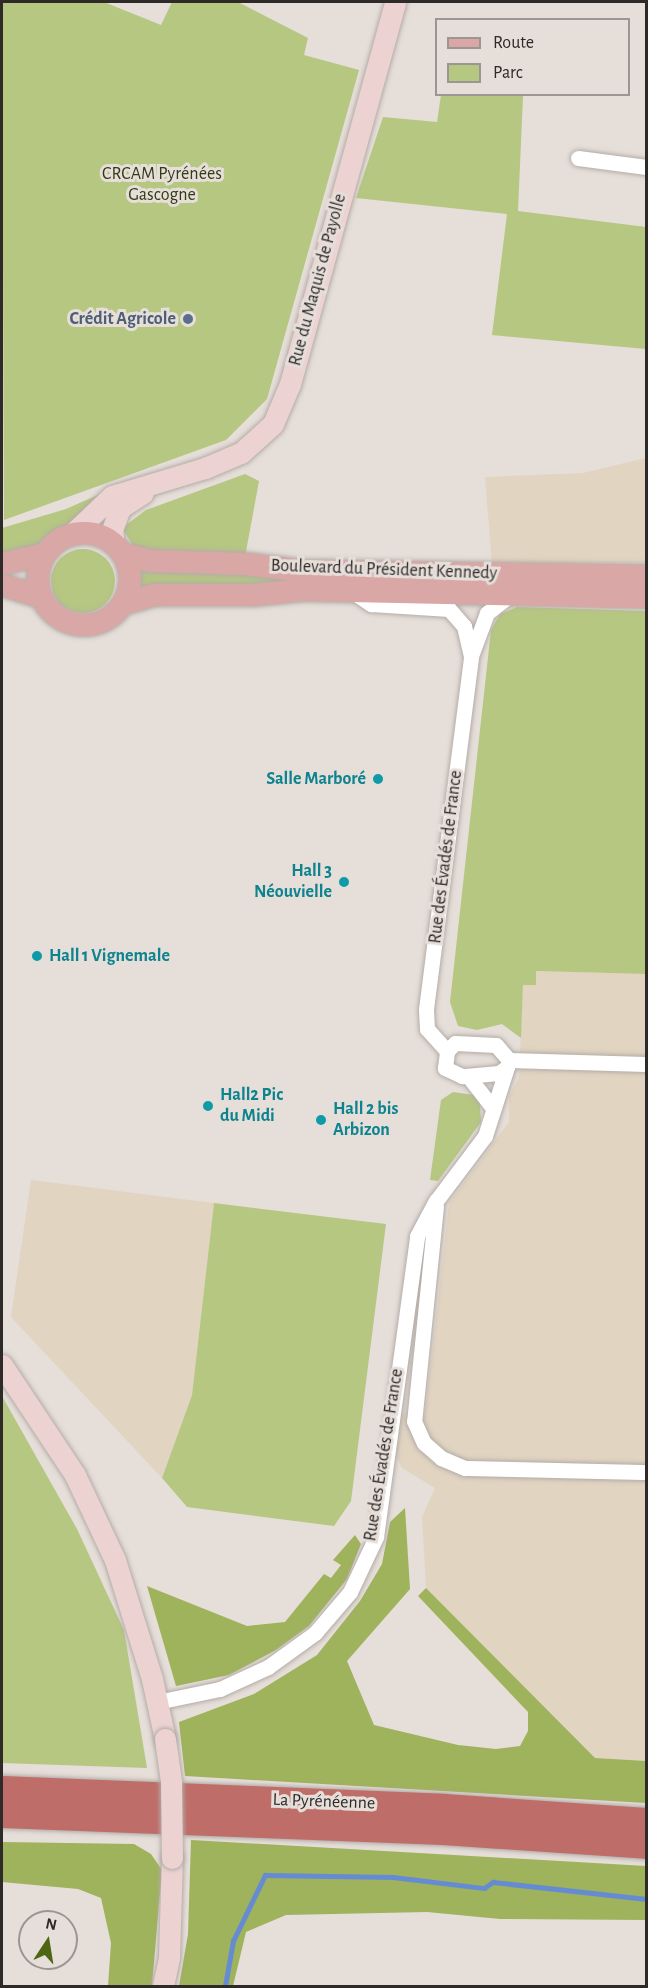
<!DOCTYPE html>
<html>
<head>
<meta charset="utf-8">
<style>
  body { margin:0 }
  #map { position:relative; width:648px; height:1988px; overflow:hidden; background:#e6ded9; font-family:"Alegreya Sans",sans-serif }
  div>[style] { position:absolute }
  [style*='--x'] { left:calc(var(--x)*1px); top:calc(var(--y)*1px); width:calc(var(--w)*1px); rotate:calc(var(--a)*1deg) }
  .commercial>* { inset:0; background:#e1d4c1 }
  .green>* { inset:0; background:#b6c782 }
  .round { border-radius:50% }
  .forest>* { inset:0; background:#9fb25c }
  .stream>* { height:4.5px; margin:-2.25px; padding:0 2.25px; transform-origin:2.25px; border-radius:2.25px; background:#658cd2 }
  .roads { filter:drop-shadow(0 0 2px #b3aca7) drop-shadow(0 0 2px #b3aca7) }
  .street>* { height:15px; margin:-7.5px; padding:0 7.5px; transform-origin:7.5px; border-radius:7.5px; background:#fff }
  .secondary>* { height:21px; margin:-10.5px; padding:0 10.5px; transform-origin:10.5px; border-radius:10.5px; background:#ecd3d2 }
  .primary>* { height:22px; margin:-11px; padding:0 11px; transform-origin:11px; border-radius:11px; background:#d9a7a5 }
  .primary>.ring { margin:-11px; padding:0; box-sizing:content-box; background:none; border:22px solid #d9a7a5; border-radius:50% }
  .highway>* { height:27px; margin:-13.5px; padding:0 13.5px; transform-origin:13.5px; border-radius:13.5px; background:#bf6d69 }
  .bridges { filter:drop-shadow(0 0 2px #b3aca7) drop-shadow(0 0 2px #b3aca7) }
  .secondary-bridge>* { height:21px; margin:-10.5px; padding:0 10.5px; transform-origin:10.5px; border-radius:10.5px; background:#ecd3d2 }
  .dots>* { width:16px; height:16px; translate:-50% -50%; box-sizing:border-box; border:3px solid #e6ded9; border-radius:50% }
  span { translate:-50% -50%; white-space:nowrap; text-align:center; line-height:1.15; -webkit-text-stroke:6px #e6ded9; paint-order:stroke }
  .park-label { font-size:18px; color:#323b16 }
  .street-label { font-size:18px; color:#2d2a28 }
  .service-label { font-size:18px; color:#4e5e75; font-weight:700 }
  .right { translate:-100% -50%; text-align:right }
  .culture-label { font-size:18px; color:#0d838f; font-weight:700 }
  .left { translate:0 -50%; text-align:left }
  .frame { position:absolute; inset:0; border:3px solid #2d2a28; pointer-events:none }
  .legend { position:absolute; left:435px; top:18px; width:195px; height:78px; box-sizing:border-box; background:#e6ded9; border:2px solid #9c9692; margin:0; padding:8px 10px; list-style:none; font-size:18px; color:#2d2a28 }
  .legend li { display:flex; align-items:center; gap:12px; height:30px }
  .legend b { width:30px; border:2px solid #9c9692 }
  .north { position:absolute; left:18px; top:1910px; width:60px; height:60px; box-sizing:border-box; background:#e6ded9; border:2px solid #9c9692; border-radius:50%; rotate:12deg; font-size:16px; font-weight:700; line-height:24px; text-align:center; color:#2d2a28 }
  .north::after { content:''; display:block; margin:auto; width:21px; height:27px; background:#4e6514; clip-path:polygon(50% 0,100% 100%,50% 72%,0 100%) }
</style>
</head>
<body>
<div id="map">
  <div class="commercial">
    <i style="clip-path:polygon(646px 458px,646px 562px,492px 564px,485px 477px,583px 473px)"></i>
    <i style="clip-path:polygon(536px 971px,646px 974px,646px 1761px,595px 1758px,426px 1588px,422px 1517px,435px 1488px,402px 1468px,396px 1456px,401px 1413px,425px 1415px,449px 1203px,509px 1122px,509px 1096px,519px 1078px,523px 984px)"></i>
    <i style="clip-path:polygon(31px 1180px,214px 1203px,192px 1395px,162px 1478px,11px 1317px)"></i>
  </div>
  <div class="green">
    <i style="clip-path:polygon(2px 2px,104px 2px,161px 25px,172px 2px,238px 2px,308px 38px,304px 55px,359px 70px,267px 399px,226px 440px,4px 520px)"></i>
    <i style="clip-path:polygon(441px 95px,523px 96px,518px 211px,646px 227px,646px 349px,492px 335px,507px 214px,356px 198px,383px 117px,437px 122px)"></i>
    <i style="clip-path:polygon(245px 474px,259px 481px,245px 557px,175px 557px,133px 546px,122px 528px,146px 510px)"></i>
    <i style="clip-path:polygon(109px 490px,74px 521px,30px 550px,2px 556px,2px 528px,66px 509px)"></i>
    <i class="round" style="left:51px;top:549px;width:64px;height:64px"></i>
    <i style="clip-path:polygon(138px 567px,288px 578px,287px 583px,136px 591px)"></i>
    <i style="clip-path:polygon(517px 607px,646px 611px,646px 974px,536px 971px,536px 985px,523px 985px,521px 1038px,502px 1024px,477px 1030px,458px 1026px,450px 1002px,491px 630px,500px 614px)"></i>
    <i style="clip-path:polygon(453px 1092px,474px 1095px,480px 1103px,481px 1122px,438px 1181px,430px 1180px,441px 1100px)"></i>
    <i style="clip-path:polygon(214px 1203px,386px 1224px,351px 1501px,334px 1526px,187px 1507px,162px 1478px,192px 1395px)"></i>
    <i style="clip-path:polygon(2px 1396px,77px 1529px,124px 1630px,147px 1768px,2px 1763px)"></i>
  </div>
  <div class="forest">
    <i style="clip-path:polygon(405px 1508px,410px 1589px,347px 1661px,374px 1725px,458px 1745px,496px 1749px,520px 1746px,528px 1731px,528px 1712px,418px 1596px,426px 1588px,595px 1758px,646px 1761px,646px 1803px,185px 1776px,179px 1722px,254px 1694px,317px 1655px,360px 1601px,382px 1564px,390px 1522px)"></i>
    <i style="clip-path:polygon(355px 1535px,361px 1544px,347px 1579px,309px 1626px,276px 1650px,229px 1675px,176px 1686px,147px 1586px,247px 1626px,285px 1622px,324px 1574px,331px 1578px,341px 1565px,333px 1560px)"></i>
    <i style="clip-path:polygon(191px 1840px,646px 1866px,646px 1920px,500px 1919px,427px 1912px,286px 1915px,246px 1932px,233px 1986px,179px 1986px,188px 1934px)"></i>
    <i style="clip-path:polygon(2px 1842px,134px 1844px,151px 1854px,162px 1870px,152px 1986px,108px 1986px,111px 1943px,101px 1898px,78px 1889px,2px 1882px)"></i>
  </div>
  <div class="stream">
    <i style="--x:225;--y:1986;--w:46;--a:-79.9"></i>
    <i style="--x:233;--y:1941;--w:73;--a:-64.1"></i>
    <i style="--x:265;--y:1875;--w:128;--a:0.9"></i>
    <i style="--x:393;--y:1877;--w:92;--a:6.9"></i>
    <i style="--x:484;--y:1888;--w:11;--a:-34"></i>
    <i style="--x:493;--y:1882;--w:154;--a:6.3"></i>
  </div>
  <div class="roads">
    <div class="street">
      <i style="--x:578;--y:158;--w:69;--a:7.5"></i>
      <i style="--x:353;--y:592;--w:22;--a:34"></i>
      <i style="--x:371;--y:604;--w:78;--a:3.7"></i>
      <i style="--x:449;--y:609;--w:23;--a:49"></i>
      <i style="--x:464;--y:626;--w:31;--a:77"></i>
      <i style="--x:455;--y:1043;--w:41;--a:2.8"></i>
      <i style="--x:496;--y:1045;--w:20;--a:49"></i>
      <i style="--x:509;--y:1060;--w:7;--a:106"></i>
      <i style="--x:507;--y:1067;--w:10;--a:143"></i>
      <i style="--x:499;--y:1073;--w:37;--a:175"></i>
      <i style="--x:462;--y:1076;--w:19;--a:-155"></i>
      <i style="--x:445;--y:1068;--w:17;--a:-83"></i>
      <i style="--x:447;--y:1051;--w:11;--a:-45"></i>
      <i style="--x:447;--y:1051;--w:30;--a:-132"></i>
      <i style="--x:427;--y:1029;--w:20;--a:-93"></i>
      <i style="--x:426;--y:1009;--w:356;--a:-82.7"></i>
      <i style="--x:471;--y:656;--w:46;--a:-69.6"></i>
      <i style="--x:487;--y:613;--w:31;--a:-38"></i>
      <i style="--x:509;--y:1060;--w:137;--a:1.7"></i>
      <i style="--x:468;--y:1076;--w:41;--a:52"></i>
      <i style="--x:436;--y:1206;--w:216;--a:95.8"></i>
      <i style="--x:414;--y:1421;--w:24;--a:66"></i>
      <i style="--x:424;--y:1443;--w:23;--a:41"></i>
      <i style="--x:441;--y:1458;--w:26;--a:23"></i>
      <i style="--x:465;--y:1468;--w:181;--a:1.3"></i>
      <i style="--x:157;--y:1702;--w:64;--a:-11.7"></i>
      <i style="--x:220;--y:1689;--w:53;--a:-24.6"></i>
      <i style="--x:268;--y:1667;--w:58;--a:-35.9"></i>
      <i style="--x:315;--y:1633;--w:54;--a:-49.5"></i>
      <i style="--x:350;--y:1592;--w:61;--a:-64.7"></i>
      <i style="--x:376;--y:1537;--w:304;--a:-82.2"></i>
      <i style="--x:417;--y:1236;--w:40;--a:-62"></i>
      <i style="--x:436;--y:1201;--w:81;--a:-53"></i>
      <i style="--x:485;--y:1136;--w:72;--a:-72.3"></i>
    </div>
    <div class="secondary">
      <i style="--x:72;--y:534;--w:55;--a:-43.5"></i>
      <i style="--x:112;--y:496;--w:97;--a:-16.8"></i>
      <i style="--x:205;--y:468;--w:39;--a:-23"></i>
      <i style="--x:241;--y:453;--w:43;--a:-42.2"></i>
      <i style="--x:273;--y:424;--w:43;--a:-67"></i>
      <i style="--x:290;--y:384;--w:396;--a:-74.6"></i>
      <i style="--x:114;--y:544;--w:14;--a:-98"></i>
      <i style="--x:112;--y:530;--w:23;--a:-70"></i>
      <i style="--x:120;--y:508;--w:27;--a:-33"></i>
      <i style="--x:2;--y:1365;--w:132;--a:56.4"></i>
      <i style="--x:75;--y:1475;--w:94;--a:64.8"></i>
      <i style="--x:115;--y:1560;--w:125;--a:72.7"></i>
      <i style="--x:152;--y:1679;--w:61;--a:77.8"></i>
      <i style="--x:163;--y:1986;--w:30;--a:-78"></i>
      <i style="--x:169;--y:1957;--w:99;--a:-88.3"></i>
    </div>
    <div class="primary">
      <i class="ring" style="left:38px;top:533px;width:70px;height:70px"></i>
      <i style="--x:123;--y:554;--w:30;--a:14"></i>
      <i style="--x:152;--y:561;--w:94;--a:1.8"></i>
      <i style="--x:246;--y:564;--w:56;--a:7.1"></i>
      <i style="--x:302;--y:571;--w:344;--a:0.8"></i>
      <i style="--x:2;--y:564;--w:44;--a:-13.1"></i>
      <i style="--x:2;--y:585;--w:41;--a:17.1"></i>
      <i style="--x:123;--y:604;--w:33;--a:-16"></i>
      <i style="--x:155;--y:595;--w:99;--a:0"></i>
      <i style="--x:254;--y:595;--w:49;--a:-5.8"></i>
      <i style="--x:303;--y:590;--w:343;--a:1.2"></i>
    </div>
    <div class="highway">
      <i style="--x:2;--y:1789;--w:442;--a:2.3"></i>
      <i style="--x:444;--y:1807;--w:202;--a:4"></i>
      <i style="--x:2;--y:1814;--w:441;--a:2.2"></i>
      <i style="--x:443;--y:1831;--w:203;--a:3.9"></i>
    </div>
  </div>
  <div class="bridges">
    <div class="secondary-bridge">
      <i style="--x:165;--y:1739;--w:42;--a:81.9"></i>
      <i style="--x:171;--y:1781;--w:77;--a:89.3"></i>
    </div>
  </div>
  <div class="dots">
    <i style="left:188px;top:319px;background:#5c6f8a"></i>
    <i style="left:378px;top:779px;background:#0f9aa8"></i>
    <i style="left:344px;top:882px;background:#0f9aa8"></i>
    <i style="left:37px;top:956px;background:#0f9aa8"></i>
    <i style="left:208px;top:1106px;background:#0f9aa8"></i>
    <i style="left:321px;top:1120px;background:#0f9aa8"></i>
  </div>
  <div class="park-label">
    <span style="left:162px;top:185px">CRCAM Pyrénées<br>Gascogne</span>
  </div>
  <div class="street-label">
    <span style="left:318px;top:280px;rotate:-75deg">Rue du Maquis de Payolle</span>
    <span style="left:384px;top:570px;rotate:2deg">Boulevard du Président Kennedy</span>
    <span style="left:446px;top:857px;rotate:-83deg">Rue des Évadés de France</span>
    <span style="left:384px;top:1455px;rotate:-81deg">Rue des Évadés de France</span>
    <span style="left:324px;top:1802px;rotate:2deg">La Pyrénéenne</span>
  </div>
  <div class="service-label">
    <span class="right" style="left:176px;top:319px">Crédit Agricole</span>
  </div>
  <div class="culture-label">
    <span class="right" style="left:366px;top:779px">Salle Marboré</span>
    <span class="right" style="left:332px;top:882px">Hall 3<br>Néouvielle</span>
    <span class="left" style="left:49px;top:956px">Hall 1 Vignemale</span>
    <span class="left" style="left:220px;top:1106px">Hall2 Pic<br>du Midi</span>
    <span class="left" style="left:333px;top:1120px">Hall 2 bis<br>Arbizon</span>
  </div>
  <div class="frame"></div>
  <ul class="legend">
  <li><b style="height:8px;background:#d9a7a5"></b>Route</li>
  <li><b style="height:16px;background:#b6c782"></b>Parc</li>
  </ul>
  <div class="north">N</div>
</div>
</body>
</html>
